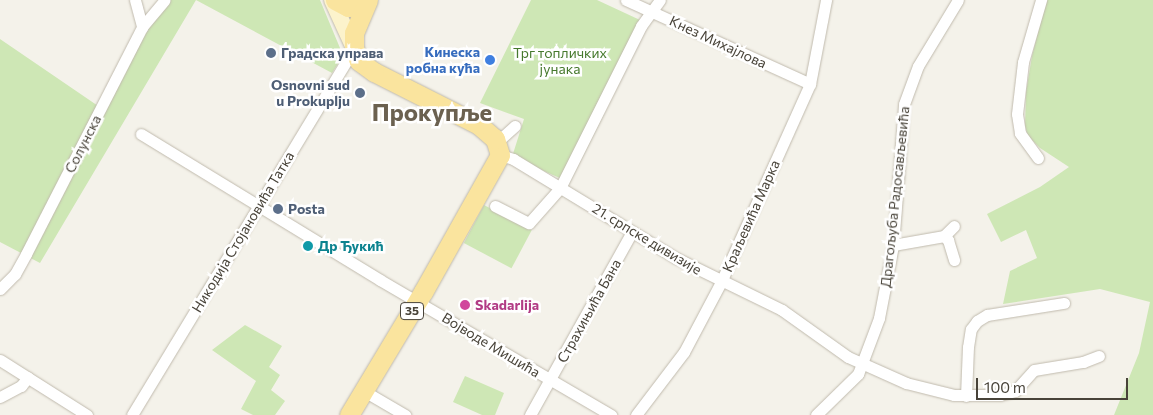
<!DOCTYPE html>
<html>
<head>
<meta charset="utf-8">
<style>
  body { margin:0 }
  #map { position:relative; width:1153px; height:415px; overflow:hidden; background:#f4f2ea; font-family:Commissioner,sans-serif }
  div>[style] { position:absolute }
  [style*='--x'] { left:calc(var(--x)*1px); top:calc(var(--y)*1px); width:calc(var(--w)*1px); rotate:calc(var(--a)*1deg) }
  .green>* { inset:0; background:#cee7b5; transform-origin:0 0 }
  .roads { filter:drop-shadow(0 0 1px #c0baad) drop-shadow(0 0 1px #c0baad) }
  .minor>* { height:11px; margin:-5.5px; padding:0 5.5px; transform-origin:5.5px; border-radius:5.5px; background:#fff }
  .secondary>* { height:16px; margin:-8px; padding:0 8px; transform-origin:8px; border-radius:8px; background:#fcf3cc }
  .primary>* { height:19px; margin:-9.5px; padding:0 9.5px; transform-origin:9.5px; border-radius:9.5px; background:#fae49e }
  .dots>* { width:14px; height:14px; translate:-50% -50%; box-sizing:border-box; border:2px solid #fff; border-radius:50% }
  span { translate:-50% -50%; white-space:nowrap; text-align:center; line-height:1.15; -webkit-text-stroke:5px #fff; paint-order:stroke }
  .shield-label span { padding:1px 4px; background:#fff; border:1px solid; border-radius:4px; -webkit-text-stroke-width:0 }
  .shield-label { font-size:12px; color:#484339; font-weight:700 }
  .street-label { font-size:14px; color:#484339 }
  .shop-label { font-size:14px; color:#366cbe; font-weight:700 }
  .right { translate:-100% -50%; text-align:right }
  .service-label { font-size:14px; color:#4e5e75; font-weight:700 }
  .left { translate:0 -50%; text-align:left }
  .park-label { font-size:14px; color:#46792d }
  .culture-label { font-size:14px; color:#0d838f; font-weight:700 }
  .hotel-label { font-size:14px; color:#b23c85; font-weight:700 }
  .town-label { font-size:24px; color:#6b6150; font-weight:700 }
  .scale { position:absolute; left:976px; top:378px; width:152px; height:22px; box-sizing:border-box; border:2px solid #484339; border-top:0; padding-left:6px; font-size:15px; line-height:18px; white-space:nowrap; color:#484339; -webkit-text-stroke:4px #fff; paint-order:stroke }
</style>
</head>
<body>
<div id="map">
  <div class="green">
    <i style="clip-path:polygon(170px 0,320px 0,340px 48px,339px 62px,332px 73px,196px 0,40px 263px,0 242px,0 39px,104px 110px,147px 29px)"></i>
    <i style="clip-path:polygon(531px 0,597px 0,640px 20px,562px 179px,512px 157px,524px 119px,480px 103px)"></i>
    <i style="clip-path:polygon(1046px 0,1153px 0,1153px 415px,1114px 415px,1139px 353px,1150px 302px,1100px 289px,1003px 304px,1010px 271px,1037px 258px,1026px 230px,1001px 242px,987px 214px,1040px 187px,1069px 167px,1040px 148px,1028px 136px,1025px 126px,1026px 92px,1032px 56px)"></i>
    <i style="left:484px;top:205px;width:54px;height:43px;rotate:28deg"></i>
    <i style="clip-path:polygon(245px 325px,282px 346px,269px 367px,280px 375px,271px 390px,285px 401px,275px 415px,253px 415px,241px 409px,256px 381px,212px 350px)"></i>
    <i style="clip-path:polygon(465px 376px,504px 393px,495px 415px,482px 415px,453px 402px)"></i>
  </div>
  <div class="roads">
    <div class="minor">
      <i style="--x:135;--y:0;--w:28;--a:75"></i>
      <i style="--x:626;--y:0;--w:202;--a:24.5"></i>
      <i style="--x:141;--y:134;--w:280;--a:31.4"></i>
      <i style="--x:380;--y:280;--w:268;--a:30.3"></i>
      <i style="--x:497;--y:142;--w:24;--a:-42"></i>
      <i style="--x:500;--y:155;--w:14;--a:17"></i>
      <i style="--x:513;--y:159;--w:191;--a:31.3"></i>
      <i style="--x:676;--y:258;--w:118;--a:26.1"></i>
      <i style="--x:782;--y:310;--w:81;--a:35.5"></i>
      <i style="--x:848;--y:357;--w:64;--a:24.1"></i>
      <i style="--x:906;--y:383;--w:49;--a:14"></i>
      <i style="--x:954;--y:395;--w:46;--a:0"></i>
      <i style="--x:1000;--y:395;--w:16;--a:-15"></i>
      <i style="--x:1015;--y:391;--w:28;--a:-48"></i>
      <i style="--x:1034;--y:370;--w:50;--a:-9.3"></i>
      <i style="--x:1083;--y:362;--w:17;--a:-21"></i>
      <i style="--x:1038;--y:158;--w:31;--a:-126"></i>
      <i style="--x:1020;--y:133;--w:19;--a:-99"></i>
      <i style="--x:1017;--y:114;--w:52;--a:-83.4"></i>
      <i style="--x:1023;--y:62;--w:65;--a:-73.8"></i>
      <i style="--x:495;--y:206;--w:38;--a:27"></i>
      <i style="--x:529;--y:223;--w:47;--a:-48.5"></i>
      <i style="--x:560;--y:188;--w:181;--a:-63.4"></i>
      <i style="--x:641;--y:26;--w:32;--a:-54"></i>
      <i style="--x:944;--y:236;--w:14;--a:-45"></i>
      <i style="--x:893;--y:245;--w:52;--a:-10"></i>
      <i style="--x:944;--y:236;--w:6;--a:45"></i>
      <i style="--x:948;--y:240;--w:21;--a:73"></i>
      <i style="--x:0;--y:289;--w:21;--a:-45"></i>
      <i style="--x:15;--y:274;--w:23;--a:-61"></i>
      <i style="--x:26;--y:254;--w:255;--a:-62.9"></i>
      <i style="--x:142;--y:27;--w:35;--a:-50"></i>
      <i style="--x:0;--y:360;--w:103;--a:32.3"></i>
      <i style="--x:364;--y:391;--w:48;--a:30.3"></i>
      <i style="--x:966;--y:396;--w:49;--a:-87.7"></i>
      <i style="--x:968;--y:347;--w:18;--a:-81"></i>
      <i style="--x:971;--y:329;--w:10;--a:-53"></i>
      <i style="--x:977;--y:321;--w:12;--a:-31"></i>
      <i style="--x:987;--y:315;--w:78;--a:-8.9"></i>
      <i style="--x:0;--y:397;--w:24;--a:-28"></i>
      <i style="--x:21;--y:386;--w:11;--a:-52"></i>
      <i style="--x:132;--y:415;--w:429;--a:-58.8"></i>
      <i style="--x:530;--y:415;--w:210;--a:-60.9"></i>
      <i style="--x:636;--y:415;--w:79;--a:-52.7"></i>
      <i style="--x:684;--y:352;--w:79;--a:-62.1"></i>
      <i style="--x:721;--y:282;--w:217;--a:-65.8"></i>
      <i style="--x:810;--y:84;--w:86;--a:-79.2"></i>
      <i style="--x:816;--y:415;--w:59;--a:-44.3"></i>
      <i style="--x:858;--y:374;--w:60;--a:-69.4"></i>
      <i style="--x:879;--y:318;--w:74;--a:-79.1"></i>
      <i style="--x:893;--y:245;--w:141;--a:-85.5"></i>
      <i style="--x:904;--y:104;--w:40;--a:-69.8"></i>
      <i style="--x:918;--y:66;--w:77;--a:-58.8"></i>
    </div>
    <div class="secondary">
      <i style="--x:332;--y:0;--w:53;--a:65.4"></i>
    </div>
    <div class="primary">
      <i style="--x:335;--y:0;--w:15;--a:28"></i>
      <i style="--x:348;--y:7;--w:20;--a:-20"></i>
      <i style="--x:349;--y:415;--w:144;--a:-59"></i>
      <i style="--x:423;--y:292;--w:157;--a:-60.7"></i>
      <i style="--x:500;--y:155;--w:17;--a:-107"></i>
      <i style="--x:495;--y:139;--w:21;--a:-139"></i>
      <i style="--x:479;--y:125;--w:118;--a:-153.2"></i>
      <i style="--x:374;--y:72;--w:19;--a:-144"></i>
      <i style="--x:359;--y:61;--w:14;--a:-111"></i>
      <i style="--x:354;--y:48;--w:15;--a:-90"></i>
      <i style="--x:354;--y:33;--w:36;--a:-67"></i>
    </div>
  </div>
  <div class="dots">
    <i style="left:271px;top:53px;background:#5c6f8a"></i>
    <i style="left:490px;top:60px;background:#3f7fe0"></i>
    <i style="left:360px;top:93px;background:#5c6f8a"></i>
    <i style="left:278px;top:209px;background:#5c6f8a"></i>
    <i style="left:308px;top:246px;background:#0f9aa8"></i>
    <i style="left:465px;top:305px;background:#d1479c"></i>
  </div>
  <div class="shield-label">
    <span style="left:412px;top:311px">35</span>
  </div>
  <div class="street-label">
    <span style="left:718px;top:42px;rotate:25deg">Кнез Михајлова</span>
    <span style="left:83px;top:144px;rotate:-63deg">Солунска</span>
    <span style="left:895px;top:197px;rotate:-84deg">Драгољуба Радосављевића</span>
    <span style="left:751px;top:216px;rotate:-66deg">Краљевића Марка</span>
    <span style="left:243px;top:232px;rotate:-59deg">Никодија Стојановића Татка</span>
    <span style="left:647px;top:239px;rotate:31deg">21. српске дивизије</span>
    <span style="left:589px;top:311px;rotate:-61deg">Страхињића Бана</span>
    <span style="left:491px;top:345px;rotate:31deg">Војводе Мишића</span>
  </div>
  <div class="shop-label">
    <span class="right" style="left:480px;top:60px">Кинеска<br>робна кућа</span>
  </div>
  <div class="service-label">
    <span class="left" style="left:281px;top:53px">Градска управа</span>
    <span class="right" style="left:350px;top:93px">Osnovni sud<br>u Prokuplju</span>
    <span class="left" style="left:288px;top:209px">Posta</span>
  </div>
  <div class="park-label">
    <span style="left:560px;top:61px">Трг топличких<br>јунака</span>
  </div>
  <div class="culture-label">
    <span class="left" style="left:318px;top:246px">Др Ђукић</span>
  </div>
  <div class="hotel-label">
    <span class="left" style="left:475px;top:305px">Skadarlija</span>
  </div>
  <div class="town-label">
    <span style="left:432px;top:112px">Прокупље</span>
  </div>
  <div class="scale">100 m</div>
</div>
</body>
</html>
